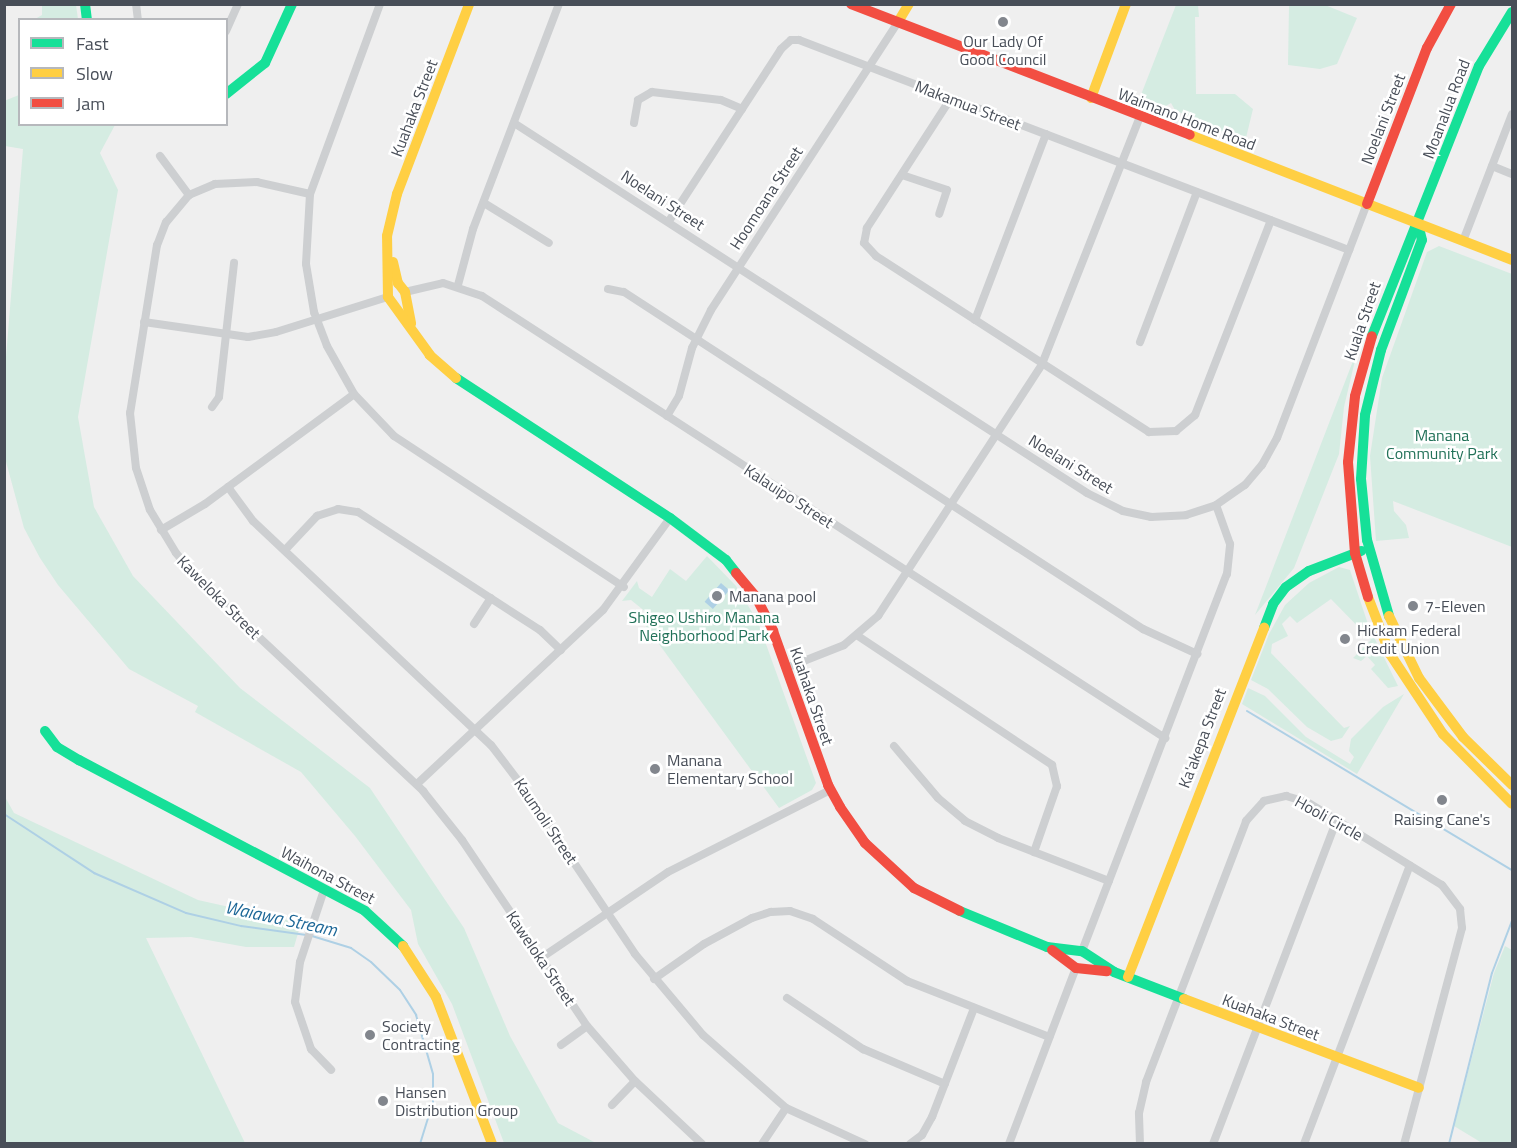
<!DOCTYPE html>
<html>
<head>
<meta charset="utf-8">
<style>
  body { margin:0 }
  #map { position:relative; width:1517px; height:1148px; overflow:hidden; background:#efefef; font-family:"Titillium Web",sans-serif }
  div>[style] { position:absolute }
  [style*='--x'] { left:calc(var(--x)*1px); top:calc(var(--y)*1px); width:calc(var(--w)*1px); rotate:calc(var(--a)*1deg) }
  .green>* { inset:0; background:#d5ece2 }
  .water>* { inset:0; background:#aed0e5; transform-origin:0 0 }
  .stream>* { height:2px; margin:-1px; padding:0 1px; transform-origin:1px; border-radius:1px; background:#aed0e5 }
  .street>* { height:8px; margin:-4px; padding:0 4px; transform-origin:4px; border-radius:4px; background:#cdcfd1 }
  .fast>* { height:10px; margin:-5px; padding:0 5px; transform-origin:5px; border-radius:5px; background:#16e098 }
  .slow>* { height:10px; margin:-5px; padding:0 5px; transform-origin:5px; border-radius:5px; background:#ffcf43 }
  .jam>* { height:10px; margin:-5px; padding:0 5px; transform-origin:5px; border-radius:5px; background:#f24e42 }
  .dots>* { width:16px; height:16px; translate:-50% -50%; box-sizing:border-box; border:3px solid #fff; border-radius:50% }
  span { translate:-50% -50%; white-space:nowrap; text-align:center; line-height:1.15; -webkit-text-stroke:5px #fff; paint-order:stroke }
  .poi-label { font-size:16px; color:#484e58 }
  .left { translate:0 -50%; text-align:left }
  .street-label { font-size:16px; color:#484e58 }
  .park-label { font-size:16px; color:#217158 }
  .water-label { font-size:18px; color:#1d6797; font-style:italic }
  .frame { position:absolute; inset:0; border:6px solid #484e58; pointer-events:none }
  .legend { position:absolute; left:18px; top:18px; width:210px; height:108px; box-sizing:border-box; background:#fff; border:2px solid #b6b8bc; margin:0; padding:8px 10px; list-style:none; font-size:18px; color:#484e58 }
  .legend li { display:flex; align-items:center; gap:12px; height:30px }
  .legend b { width:30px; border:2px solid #b6b8bc }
</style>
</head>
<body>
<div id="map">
  <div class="green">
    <i style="clip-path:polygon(42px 5px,76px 5px,78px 19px,35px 19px,42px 15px)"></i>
    <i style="clip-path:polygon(1176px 5px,1198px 5px,1199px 17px,1195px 17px,1196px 94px,1235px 94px,1253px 109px,1245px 142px,1175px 110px,1171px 103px,1155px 112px,1137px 105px)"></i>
    <i style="clip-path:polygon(1289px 5px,1325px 5px,1357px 18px,1337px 64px,1320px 69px,1288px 65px)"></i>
    <i style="clip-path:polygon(19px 95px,20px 124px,115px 125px,100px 153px,118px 190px,78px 417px,94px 507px,133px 576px,240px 688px,370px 788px,464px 928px,510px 1036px,558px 1123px,596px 1143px,504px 1143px,452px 1004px,418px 944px,411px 910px,355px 836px,301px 772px,195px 712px,198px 706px,129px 669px,58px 585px,40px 558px,24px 528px,5px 458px,5px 369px,23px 149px,5px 146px,4px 101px)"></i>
    <i style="clip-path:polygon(1439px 246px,1512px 274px,1512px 547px,1393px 501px,1394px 511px,1406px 525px,1409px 538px,1376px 541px,1370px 456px,1382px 378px,1427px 252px)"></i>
    <i style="clip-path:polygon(1358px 348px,1344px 407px,1339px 454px,1294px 568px,1255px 615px)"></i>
    <i style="clip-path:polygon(707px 556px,736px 586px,758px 622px,816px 783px,812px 790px,779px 808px,645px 625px,652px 617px,631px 600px,622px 601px,637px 581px,639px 588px,652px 597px,670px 569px,686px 581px)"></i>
    <i style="clip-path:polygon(1339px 567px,1350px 570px,1369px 627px,1398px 686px,1388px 688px,1371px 669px,1375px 665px,1367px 656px,1361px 661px,1353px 658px,1371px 640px,1331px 599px,1297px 623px,1290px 616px,1282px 624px,1288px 636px,1272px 644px,1271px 653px,1344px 728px,1350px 726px,1342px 738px,1331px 741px,1307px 727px,1268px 689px,1251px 680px,1269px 634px,1285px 605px,1309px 583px)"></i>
    <i style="clip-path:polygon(1248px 688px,1265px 696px,1306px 737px,1350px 764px,1354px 757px,1349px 751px,1351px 739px,1383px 707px,1404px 694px,1357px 774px,1242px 704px)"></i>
    <i style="clip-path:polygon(4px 795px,14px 813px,198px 900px,301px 923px,294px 947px,246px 947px,191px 937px,146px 938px,245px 1143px,5px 1143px)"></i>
    <i style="clip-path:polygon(1505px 946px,1512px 950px,1512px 1143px,1482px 1143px,1454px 1126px,1494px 973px)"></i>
  </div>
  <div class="water">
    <i style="left:721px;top:583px;width:11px;height:25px;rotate:41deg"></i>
  </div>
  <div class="stream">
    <i style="--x:4;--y:641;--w:7;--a:90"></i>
    <i style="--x:1247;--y:711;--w:309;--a:31"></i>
    <i style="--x:4;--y:814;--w:108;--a:33.2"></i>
    <i style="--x:94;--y:873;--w:100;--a:23.5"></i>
    <i style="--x:186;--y:913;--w:57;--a:13.3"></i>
    <i style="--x:241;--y:926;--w:66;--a:7.9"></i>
    <i style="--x:312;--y:936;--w:41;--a:17.1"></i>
    <i style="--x:351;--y:948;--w:24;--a:35"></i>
    <i style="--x:371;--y:962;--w:40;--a:44"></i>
    <i style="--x:400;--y:990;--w:30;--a:57"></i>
    <i style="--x:416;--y:1015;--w:61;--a:73.9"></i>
    <i style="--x:433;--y:1074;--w:28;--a:90"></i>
    <i style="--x:433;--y:1102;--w:44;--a:107.2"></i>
    <i style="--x:1449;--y:1144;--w:176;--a:-75.9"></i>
    <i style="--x:1492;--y:973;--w:56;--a:-69"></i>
  </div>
  <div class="street">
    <i style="--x:136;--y:4;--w:16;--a:83"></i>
    <i style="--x:380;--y:4;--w:202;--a:110.2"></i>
    <i style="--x:310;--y:194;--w:70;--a:93.3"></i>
    <i style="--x:306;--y:264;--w:49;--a:80.5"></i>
    <i style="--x:314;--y:312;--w:36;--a:69"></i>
    <i style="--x:327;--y:346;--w:55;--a:60.6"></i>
    <i style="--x:354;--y:394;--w:58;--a:46.4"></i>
    <i style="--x:394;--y:436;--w:275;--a:33.3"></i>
    <i style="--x:226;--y:31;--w:30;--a:-66"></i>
    <i style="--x:951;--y:98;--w:155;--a:122.9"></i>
    <i style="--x:867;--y:228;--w:15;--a:101"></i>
    <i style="--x:864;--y:243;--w:18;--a:47"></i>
    <i style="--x:876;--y:256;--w:325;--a:32.8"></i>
    <i style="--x:1149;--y:432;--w:27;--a:-2"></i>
    <i style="--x:1176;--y:431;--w:25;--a:-40"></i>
    <i style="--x:1195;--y:415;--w:209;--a:-68.7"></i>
    <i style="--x:514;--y:123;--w:682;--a:32.85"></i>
    <i style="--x:1087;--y:493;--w:40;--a:26.6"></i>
    <i style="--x:1123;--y:511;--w:29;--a:12"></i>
    <i style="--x:1151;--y:517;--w:35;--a:-3"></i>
    <i style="--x:1186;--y:515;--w:32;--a:-18"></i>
    <i style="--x:1216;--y:505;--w:35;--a:-35"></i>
    <i style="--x:1245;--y:485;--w:26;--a:-50"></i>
    <i style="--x:1262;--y:465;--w:31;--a:-61"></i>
    <i style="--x:1277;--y:438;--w:251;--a:-69"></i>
    <i style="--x:634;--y:123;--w:23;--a:-80"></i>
    <i style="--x:638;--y:100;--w:16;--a:-30"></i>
    <i style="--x:652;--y:92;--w:69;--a:6.6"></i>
    <i style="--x:721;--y:100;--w:23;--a:23"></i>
    <i style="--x:160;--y:156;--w:49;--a:53.4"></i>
    <i style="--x:1492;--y:166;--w:22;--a:22"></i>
    <i style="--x:902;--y:175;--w:47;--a:18.4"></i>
    <i style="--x:947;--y:190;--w:25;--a:108"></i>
    <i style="--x:310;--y:194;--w:54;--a:-167.2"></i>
    <i style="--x:257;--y:182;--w:42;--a:177.3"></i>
    <i style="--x:215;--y:184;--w:28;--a:157"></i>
    <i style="--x:189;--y:195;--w:35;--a:130"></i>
    <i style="--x:166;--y:222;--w:25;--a:111"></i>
    <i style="--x:157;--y:245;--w:170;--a:99.1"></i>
    <i style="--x:130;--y:413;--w:55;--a:83.8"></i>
    <i style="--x:136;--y:468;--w:44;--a:71.6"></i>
    <i style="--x:150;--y:510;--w:50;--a:58.8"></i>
    <i style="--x:176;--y:553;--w:38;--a:50"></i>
    <i style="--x:200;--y:582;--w:306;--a:43.1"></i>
    <i style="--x:423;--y:791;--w:63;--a:51.5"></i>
    <i style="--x:462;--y:840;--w:224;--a:56.1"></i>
    <i style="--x:587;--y:1026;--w:73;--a:48.9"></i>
    <i style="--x:635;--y:1081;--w:92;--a:43.2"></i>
    <i style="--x:484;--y:203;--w:76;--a:31.6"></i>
    <i style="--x:669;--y:221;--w:205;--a:-56.9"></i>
    <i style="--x:781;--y:49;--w:13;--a:-42"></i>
    <i style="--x:791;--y:40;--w:8;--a:0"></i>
    <i style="--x:799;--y:40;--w:589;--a:20.9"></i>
    <i style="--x:1463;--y:241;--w:136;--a:-68.9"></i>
    <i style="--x:458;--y:285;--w:58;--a:-75"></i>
    <i style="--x:473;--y:229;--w:241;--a:-69.1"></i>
    <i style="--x:608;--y:289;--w:16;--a:11"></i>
    <i style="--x:624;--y:292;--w:619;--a:33"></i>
    <i style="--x:1143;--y:629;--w:60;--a:24.8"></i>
    <i style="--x:405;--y:292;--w:39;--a:-13"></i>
    <i style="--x:443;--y:283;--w:41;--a:18.4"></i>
    <i style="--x:482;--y:296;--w:814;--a:32.91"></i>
    <i style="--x:975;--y:320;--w:199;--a:-69.1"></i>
    <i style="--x:144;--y:322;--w:105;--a:8.2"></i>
    <i style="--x:248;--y:337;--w:28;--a:-10"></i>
    <i style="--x:276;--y:332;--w:117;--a:-17.4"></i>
    <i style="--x:1140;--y:342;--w:160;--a:-69.2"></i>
    <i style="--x:212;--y:407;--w:12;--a:-55"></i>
    <i style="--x:219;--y:397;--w:135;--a:-83.6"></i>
    <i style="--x:667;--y:416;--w:23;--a:-59"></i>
    <i style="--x:679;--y:396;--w:50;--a:-74.8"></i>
    <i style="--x:692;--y:348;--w:42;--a:-63.4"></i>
    <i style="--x:711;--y:310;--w:343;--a:-57"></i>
    <i style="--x:228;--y:487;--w:42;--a:53.7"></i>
    <i style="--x:253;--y:521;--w:327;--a:43.3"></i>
    <i style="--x:491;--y:745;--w:58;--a:52.7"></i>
    <i style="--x:526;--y:791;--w:196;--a:56.2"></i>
    <i style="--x:635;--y:954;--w:106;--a:50"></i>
    <i style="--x:703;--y:1035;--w:111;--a:41.3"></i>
    <i style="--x:786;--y:1108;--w:87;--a:24.5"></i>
    <i style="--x:161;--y:530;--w:51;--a:-30.6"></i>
    <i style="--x:205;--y:504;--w:185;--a:-36.4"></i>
    <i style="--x:285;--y:550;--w:47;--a:-46.7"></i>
    <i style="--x:317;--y:516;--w:22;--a:-18"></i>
    <i style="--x:338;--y:509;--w:20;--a:9"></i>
    <i style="--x:358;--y:512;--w:217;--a:33"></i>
    <i style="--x:540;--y:630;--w:29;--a:44"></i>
    <i style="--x:474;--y:624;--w:31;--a:-57"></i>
    <i style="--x:858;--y:636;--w:233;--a:33.6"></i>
    <i style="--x:1052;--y:765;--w:22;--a:77"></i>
    <i style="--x:1057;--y:786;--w:70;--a:109.2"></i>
    <i style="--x:786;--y:668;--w:62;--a:-21.6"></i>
    <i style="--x:844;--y:645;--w:45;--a:-40.5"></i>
    <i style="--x:878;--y:616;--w:301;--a:-56.9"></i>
    <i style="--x:1042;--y:364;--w:266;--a:-68.4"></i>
    <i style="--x:894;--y:746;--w:68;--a:49.8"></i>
    <i style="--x:938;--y:798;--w:35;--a:40"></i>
    <i style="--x:965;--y:821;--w:37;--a:27"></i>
    <i style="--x:998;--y:838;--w:119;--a:21.2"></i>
    <i style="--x:417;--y:784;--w:255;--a:-43.1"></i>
    <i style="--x:603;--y:610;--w:114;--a:-53.9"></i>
    <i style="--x:324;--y:890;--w:76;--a:108.4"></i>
    <i style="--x:300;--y:962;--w:40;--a:97.1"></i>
    <i style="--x:295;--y:1002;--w:50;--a:71.2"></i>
    <i style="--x:311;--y:1049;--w:29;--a:46"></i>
    <i style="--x:1082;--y:951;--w:404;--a:-69"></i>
    <i style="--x:1227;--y:574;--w:30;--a:-84"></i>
    <i style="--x:1230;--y:544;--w:41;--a:-109.7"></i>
    <i style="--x:541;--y:958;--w:153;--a:-34.1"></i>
    <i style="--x:668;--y:872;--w:182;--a:-26.8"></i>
    <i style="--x:654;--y:979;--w:61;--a:-35"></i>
    <i style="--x:704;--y:944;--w:55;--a:-28.4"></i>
    <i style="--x:752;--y:918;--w:20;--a:-18"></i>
    <i style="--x:771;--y:912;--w:19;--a:-3"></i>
    <i style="--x:790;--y:911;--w:24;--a:19"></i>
    <i style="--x:813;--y:919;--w:113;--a:33.4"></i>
    <i style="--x:907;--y:981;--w:153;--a:21.5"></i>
    <i style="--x:787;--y:998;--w:92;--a:33.9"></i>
    <i style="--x:863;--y:1049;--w:89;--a:23.1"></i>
    <i style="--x:561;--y:1045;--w:32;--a:-36"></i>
    <i style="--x:612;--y:1105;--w:33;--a:-46"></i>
    <i style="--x:762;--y:1144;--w:43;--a:-56.3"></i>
    <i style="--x:910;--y:1144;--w:15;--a:-37"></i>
    <i style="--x:922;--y:1135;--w:21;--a:-61"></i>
    <i style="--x:932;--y:1117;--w:117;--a:-68.9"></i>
    <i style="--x:1009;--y:1144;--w:188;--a:-69.2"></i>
    <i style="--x:1140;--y:1144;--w:31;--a:-92"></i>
    <i style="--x:1139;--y:1113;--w:32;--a:-77"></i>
    <i style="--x:1146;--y:1082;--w:280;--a:-69"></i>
    <i style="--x:1246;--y:821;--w:27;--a:-48"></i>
    <i style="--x:1264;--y:801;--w:23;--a:-13"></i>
    <i style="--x:1286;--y:796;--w:22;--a:16"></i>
    <i style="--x:1307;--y:802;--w:158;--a:31.6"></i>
    <i style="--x:1442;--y:885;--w:30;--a:53"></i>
    <i style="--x:1460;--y:909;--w:19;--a:84"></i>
    <i style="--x:1462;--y:928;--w:224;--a:105"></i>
    <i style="--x:1213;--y:1144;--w:347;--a:-69.1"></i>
    <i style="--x:1304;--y:1144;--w:298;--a:-69.2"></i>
  </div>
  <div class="fast">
    <i style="--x:85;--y:4;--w:16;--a:83"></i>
    <i style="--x:226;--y:94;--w:50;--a:-38.5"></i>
    <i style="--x:265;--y:63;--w:65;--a:-65.4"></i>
    <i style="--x:1372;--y:336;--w:290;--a:-68.4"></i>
    <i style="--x:1479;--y:66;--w:63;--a:-58.6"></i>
    <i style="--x:456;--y:378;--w:256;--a:33.2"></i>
    <i style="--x:670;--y:518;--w:70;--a:36.9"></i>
    <i style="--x:726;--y:560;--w:16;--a:52"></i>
    <i style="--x:1389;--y:616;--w:79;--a:-106.1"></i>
    <i style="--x:1367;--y:540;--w:61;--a:-95.6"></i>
    <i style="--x:1361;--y:479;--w:64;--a:-86.4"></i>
    <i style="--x:1365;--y:415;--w:67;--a:-76.2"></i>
    <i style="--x:1381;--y:350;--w:117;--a:-69.6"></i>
    <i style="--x:1422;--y:240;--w:16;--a:-104"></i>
    <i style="--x:1264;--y:628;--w:26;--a:-69"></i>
    <i style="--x:1273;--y:604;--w:21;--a:-53"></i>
    <i style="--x:1286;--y:587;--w:28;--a:-35"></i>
    <i style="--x:1309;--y:571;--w:56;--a:-21"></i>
    <i style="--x:45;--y:731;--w:20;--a:53"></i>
    <i style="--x:57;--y:747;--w:26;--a:31"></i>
    <i style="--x:79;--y:760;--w:323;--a:27.8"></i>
    <i style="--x:365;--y:911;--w:52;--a:42.6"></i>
    <i style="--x:960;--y:911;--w:94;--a:22.5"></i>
    <i style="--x:1047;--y:947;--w:35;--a:7"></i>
    <i style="--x:1082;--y:951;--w:38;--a:33"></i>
    <i style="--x:1114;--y:972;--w:75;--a:21.1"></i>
  </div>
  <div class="slow">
    <i style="--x:898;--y:22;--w:21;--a:-59"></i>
    <i style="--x:1091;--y:98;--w:100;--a:-69.6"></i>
    <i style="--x:1190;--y:135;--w:345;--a:21.2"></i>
    <i style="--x:393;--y:262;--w:22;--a:77"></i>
    <i style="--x:398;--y:283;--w:11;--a:52"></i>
    <i style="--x:405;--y:292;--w:32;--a:79"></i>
    <i style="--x:456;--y:378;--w:35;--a:-139"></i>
    <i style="--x:430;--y:355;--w:72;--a:-125.9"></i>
    <i style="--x:388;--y:297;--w:61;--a:-90.9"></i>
    <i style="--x:387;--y:236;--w:43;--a:-76.6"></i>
    <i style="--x:397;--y:194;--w:203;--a:-69.2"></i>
    <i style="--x:1368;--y:597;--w:61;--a:68.9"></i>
    <i style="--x:1390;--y:654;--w:96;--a:56.5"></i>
    <i style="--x:1443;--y:734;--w:98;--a:45.4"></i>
    <i style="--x:1389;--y:616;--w:69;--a:64.2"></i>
    <i style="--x:1419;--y:678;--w:74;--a:53.3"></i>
    <i style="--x:1463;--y:737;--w:69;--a:44.4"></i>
    <i style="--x:403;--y:946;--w:61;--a:57.1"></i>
    <i style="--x:436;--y:997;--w:157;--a:69.1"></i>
    <i style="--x:1128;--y:977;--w:375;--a:-68.7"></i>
    <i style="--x:1184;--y:999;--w:251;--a:20.7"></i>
  </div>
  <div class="jam">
    <i style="--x:851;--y:4;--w:363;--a:21.1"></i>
    <i style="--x:1367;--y:204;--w:167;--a:-69"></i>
    <i style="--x:1427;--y:48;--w:50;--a:-61.4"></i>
    <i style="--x:736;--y:573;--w:31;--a:50"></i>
    <i style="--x:756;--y:597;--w:38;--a:63"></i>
    <i style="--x:773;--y:631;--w:164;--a:70.3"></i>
    <i style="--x:828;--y:785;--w:25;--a:61"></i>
    <i style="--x:840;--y:807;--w:44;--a:55.2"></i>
    <i style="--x:865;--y:843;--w:67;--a:42.6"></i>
    <i style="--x:914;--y:888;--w:51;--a:26.6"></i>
    <i style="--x:1368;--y:597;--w:46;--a:-106.5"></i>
    <i style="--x:1355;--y:553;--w:91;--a:-94.4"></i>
    <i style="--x:1348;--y:462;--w:66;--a:-83.9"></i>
    <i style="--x:1355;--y:396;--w:62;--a:-74.2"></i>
    <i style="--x:1052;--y:950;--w:30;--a:37"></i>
    <i style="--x:1076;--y:968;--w:31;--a:6"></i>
  </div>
  <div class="dots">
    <i style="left:1003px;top:22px;background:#82868d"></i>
    <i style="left:717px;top:596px;background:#82868d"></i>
    <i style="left:1413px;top:606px;background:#82868d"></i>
    <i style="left:1345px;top:639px;background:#82868d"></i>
    <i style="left:655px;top:769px;background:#82868d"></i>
    <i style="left:1442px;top:800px;background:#82868d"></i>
    <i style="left:370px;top:1035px;background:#82868d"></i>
    <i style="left:383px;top:1101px;background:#82868d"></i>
  </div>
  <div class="poi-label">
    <span style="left:1003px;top:50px">Our Lady Of<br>Good Council</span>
    <span class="left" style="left:729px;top:596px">Manana pool</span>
    <span class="left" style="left:1425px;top:606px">7-Eleven</span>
    <span class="left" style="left:1357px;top:639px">Hickam Federal<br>Credit Union</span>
    <span class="left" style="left:667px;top:769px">Manana<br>Elementary School</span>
    <span style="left:1442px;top:819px">Raising Cane's</span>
    <span class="left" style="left:382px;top:1035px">Society<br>Contracting</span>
    <span class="left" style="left:395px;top:1101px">Hansen<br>Distribution Group</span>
  </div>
  <div class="street-label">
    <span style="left:968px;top:105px;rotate:21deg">Makamua Street</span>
    <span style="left:414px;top:108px;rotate:-69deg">Kuahaka Street</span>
    <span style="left:1446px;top:109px;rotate:-69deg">Moanalua Road</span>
    <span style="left:1187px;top:119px;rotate:21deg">Waimano Home Road</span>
    <span style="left:1383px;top:119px;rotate:-69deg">Noelani Street</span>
    <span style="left:766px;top:198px;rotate:-57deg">Hoomoana Street</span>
    <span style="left:663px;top:200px;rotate:33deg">Noelani Street</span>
    <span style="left:1362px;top:321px;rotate:-71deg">Kuala Street</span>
    <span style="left:1071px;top:464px;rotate:32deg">Noelani Street</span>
    <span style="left:789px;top:496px;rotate:33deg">Kalauipo Street</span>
    <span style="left:219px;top:597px;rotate:45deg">Kaweloka Street</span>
    <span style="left:812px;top:696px;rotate:71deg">Kuahaka Street</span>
    <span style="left:1202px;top:738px;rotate:-69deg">Ka'akepa Street</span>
    <span style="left:1329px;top:818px;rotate:29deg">Hooli Circle</span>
    <span style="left:546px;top:821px;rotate:56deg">Kaumoli Street</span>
    <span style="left:328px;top:875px;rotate:28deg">Waihona Street</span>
    <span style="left:541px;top:958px;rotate:56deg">Kaweloka Street</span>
    <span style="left:1271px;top:1017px;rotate:21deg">Kuahaka Street</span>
  </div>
  <div class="park-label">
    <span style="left:1442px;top:444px">Manana<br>Community Park</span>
    <span style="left:704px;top:626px">Shigeo Ushiro Manana<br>Neighborhood Park</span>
  </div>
  <div class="water-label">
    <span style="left:281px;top:919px;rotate:12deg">Waiawa Stream</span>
  </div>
  <div class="frame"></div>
  <ul class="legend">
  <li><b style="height:8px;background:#16e098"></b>Fast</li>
  <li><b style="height:8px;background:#ffcf43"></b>Slow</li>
  <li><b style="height:8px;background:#f24e42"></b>Jam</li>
  </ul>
</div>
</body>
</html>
